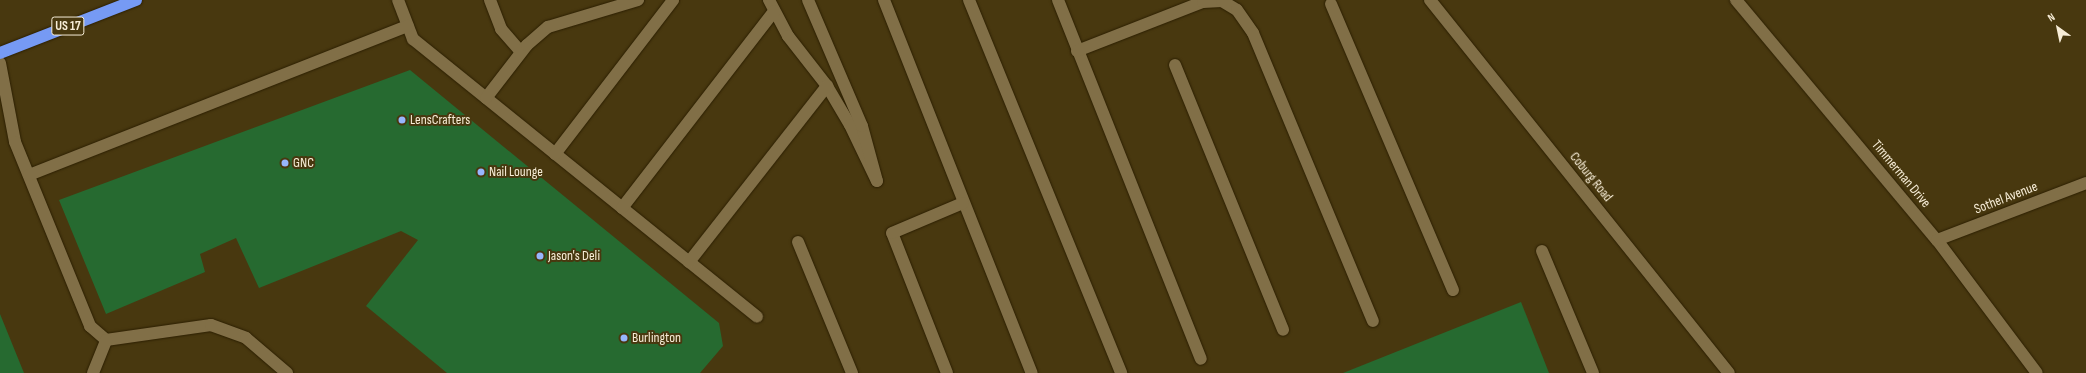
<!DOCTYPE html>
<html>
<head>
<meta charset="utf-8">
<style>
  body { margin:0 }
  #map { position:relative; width:2086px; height:373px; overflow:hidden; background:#48380f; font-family:"Sofia Sans Condensed",sans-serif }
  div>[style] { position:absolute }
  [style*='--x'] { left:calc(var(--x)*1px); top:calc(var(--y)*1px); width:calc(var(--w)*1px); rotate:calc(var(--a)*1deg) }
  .building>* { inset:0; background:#266a30 }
  .roads { filter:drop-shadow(0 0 1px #2c1f02) drop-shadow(0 0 1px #2c1f02) }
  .lane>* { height:12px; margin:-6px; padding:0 6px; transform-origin:6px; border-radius:6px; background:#816f47 }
  .street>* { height:12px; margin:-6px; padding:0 6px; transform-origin:6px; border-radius:6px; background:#816f47 }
  .highway>* { height:12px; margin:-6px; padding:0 6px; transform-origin:6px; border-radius:6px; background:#769af4 }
  .dots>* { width:11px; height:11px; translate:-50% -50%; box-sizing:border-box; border:2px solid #48380f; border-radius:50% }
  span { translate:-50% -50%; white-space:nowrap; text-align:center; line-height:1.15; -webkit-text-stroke:4px #48380f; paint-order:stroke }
  .shield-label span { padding:1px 3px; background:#48380f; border:1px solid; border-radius:3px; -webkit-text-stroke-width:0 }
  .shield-label { font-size:13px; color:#f7edd7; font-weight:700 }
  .poi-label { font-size:14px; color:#f7edd7 }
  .left { translate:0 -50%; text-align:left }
  .street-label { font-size:14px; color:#f7edd7 }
  .north { position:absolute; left:2038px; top:8px; width:40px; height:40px; -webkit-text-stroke:3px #48380f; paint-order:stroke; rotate:327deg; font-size:11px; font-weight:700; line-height:16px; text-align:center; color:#f7edd7 }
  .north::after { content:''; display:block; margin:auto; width:14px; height:18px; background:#f7edd7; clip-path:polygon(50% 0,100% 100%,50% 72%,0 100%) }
</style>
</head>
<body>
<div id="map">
  <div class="building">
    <i style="clip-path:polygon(410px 70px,719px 323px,723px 346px,700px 373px,447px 373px,366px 306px,418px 240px,401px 231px,259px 288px,236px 238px,200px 254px,205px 272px,106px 314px,59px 200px)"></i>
    <i style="clip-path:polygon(1521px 302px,1549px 373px,1343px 373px)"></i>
    <i style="clip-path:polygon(0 314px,24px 373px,0 373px)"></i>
  </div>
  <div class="roads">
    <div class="lane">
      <i style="--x:398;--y:0;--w:42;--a:69"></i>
      <i style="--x:413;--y:39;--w:442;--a:38.9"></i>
      <i style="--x:490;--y:0;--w:31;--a:69"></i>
      <i style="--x:501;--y:29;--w:30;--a:49"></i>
      <i style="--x:769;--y:0;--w:41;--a:62.2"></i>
      <i style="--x:788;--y:36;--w:63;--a:52"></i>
      <i style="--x:827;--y:86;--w:45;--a:59.5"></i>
      <i style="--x:850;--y:125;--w:62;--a:64.3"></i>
      <i style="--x:877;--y:181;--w:57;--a:-105.3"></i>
      <i style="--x:862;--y:126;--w:137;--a:-113.2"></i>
      <i style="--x:884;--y:0;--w:401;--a:68.4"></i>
      <i style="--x:969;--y:0;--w:403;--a:67.8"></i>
      <i style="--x:1058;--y:0;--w:386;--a:68.3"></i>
      <i style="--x:1331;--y:4;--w:311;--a:66.9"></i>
      <i style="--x:1077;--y:51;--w:135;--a:-21.3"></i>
      <i style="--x:1203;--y:2;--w:19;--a:-3"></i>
      <i style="--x:1222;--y:1;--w:17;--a:31"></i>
      <i style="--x:1237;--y:10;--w:28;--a:55"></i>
      <i style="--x:1253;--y:33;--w:312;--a:67.4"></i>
      <i style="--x:0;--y:63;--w:80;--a:79.2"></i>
      <i style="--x:15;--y:142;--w:199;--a:67.8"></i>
      <i style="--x:90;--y:326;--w:21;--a:41"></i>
      <i style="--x:106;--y:340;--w:106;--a:-8.1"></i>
      <i style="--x:211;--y:325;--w:37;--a:20"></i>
      <i style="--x:246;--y:338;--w:54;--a:40.5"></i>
      <i style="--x:1175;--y:65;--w:286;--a:67.8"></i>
      <i style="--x:486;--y:98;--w:67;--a:-52.3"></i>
      <i style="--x:527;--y:45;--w:28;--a:-41"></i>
      <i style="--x:548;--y:27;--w:94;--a:-16.7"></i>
      <i style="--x:555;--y:154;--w:194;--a:-52.5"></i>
      <i style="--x:29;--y:175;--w:407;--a:-21.5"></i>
      <i style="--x:622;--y:208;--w:249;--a:-52.3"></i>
      <i style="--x:798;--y:242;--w:142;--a:67.6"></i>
      <i style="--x:1542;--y:251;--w:132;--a:67.3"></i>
      <i style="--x:689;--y:262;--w:224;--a:-51.9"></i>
      <i style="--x:93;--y:373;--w:35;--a:-68"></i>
      <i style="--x:947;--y:373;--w:150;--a:-111.4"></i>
      <i style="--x:892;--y:233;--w:77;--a:-22.9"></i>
    </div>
    <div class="street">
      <i style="--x:1430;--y:0;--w:478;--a:51.3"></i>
      <i style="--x:1736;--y:0;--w:313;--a:50.1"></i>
      <i style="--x:1937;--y:240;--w:166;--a:53.1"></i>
      <i style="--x:1937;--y:240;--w:160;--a:-20.9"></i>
    </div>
    <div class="highway">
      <i style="--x:0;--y:53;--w:146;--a:-21.3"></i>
    </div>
  </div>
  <div class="dots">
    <i style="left:402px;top:120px;background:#97b6fd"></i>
    <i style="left:285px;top:163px;background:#97b6fd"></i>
    <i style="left:481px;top:172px;background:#97b6fd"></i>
    <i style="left:540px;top:256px;background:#97b6fd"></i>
    <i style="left:624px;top:338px;background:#97b6fd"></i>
  </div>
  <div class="shield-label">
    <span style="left:68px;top:26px">US 17</span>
  </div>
  <div class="poi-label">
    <span class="left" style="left:410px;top:120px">LensCrafters</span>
    <span class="left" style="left:293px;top:163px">GNC</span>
    <span class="left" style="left:489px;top:172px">Nail Lounge</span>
    <span class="left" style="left:548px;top:256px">Jason's Deli</span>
    <span class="left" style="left:632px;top:338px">Burlington</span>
  </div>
  <div class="street-label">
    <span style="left:1901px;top:174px;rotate:50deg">Timmerman Drive</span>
    <span style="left:1591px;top:177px;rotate:51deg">Coburg Road</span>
    <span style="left:2006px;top:198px;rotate:-21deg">Sothel Avenue</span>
  </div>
  <div class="north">N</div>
</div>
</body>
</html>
